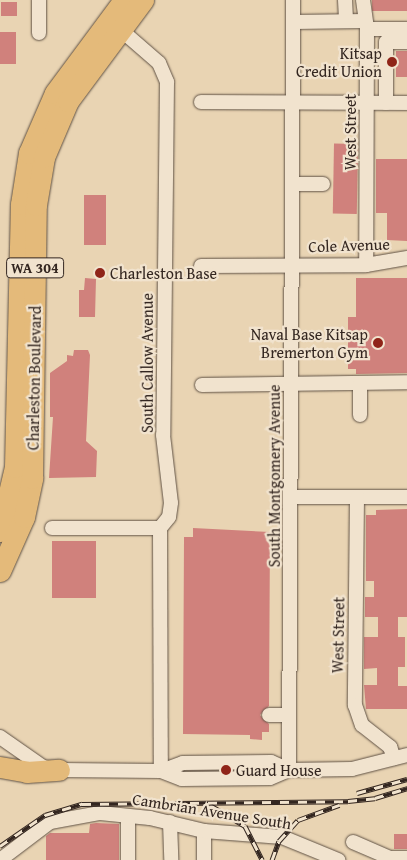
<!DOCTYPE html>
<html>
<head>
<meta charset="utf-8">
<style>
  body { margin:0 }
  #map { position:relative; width:407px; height:860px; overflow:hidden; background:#e9d4b3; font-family:"Gentium Book Plus",serif }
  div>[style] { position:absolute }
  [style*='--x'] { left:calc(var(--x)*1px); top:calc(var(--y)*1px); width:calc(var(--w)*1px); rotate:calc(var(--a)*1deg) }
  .building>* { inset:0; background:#d0817c; transform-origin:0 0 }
  .roads { filter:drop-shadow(0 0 1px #605245) drop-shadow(0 0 1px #605245) }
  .minor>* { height:14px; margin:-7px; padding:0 7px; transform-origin:7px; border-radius:7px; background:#f1e3ce }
  .highway>* { height:21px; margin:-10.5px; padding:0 10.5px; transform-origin:10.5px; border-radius:10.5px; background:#e4ba7a }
  .rail>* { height:5px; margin-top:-2.5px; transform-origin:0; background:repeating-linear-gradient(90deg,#f1e3ce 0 9px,#332620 0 18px); box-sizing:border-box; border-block:1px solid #332620 }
  .dots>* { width:14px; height:14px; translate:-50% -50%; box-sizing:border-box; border:2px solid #f1e3ce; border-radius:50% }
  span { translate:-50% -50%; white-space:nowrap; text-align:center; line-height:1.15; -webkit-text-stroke:4.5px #f1e3ce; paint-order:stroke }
  .shield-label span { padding:1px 4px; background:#f1e3ce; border:1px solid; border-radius:4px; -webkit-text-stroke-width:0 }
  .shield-label { font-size:15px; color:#332620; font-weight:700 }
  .poi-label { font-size:16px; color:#332620 }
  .right { translate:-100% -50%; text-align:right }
  .left { translate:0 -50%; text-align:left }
  .street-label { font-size:16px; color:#332620 }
</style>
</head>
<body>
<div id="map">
  <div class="building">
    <i style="left:372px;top:0;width:35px;height:11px"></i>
    <i style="left:1px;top:2px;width:16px;height:14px"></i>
    <i style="left:0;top:32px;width:16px;height:32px"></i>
    <i style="left:396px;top:51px;width:11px;height:26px"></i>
    <i style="left:358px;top:144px;width:70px;height:24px;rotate:91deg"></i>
    <i style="clip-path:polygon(376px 159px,407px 159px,407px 241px,387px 240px,387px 213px,376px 213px)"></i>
    <i style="left:84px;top:195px;width:22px;height:50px"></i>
    <i style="clip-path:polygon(85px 278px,96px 279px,95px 317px,79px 317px,79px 290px,84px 290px)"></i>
    <i style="clip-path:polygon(356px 278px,407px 278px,407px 373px,356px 374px,356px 369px,348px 369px,348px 317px,356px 317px)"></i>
    <i style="clip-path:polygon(74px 350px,88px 350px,90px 355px,86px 441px,97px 451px,96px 477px,49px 478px,53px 417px,50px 417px,50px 373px,67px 361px,67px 355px,73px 356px)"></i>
    <i style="clip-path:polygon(407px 509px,407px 617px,398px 617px,398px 637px,405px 637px,405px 667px,398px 667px,398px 686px,407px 686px,407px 709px,366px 709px,364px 685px,377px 685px,377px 668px,364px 669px,364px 637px,378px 637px,378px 617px,365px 617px,365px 597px,374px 597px,374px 581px,366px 581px,366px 515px,376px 515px,376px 510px)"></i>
    <i style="clip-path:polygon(193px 528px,270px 532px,269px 706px,260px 715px,269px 724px,269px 732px,262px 732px,262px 740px,250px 739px,250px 735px,183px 734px,184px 537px,193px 537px)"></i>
    <i style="left:52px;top:541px;width:44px;height:57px"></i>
    <i style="clip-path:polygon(96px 823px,119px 824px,119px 860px,46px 860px,46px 836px,50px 833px,89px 833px,90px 824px)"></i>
    <i style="left:394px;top:834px;width:13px;height:15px"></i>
  </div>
  <div class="roads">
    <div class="minor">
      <i style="--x:345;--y:0;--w:21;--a:87"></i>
      <i style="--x:363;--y:0;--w:29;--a:82"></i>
      <i style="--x:367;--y:29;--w:236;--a:90.2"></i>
      <i style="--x:294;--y:22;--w:70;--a:-0.8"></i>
      <i style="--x:367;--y:29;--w:40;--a:0"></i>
      <i style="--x:121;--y:30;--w:50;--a:41"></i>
      <i style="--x:159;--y:63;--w:21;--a:67"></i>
      <i style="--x:167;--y:82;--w:353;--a:90.6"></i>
      <i style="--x:163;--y:435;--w:68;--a:83.3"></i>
      <i style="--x:171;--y:503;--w:14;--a:98"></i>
      <i style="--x:169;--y:517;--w:14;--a:129"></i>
      <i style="--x:160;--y:528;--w:243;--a:89.8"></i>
      <i style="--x:39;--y:33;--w:33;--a:-90"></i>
      <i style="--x:201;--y:102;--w:206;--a:0.3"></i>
      <i style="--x:386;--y:103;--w:61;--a:-90"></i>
      <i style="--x:386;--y:42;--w:21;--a:0"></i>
      <i style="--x:294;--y:184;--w:29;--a:0"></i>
      <i style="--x:201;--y:266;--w:165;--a:-0.3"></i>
      <i style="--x:366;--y:265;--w:42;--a:-9.7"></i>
      <i style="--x:202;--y:385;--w:205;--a:-0.8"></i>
      <i style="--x:360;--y:385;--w:30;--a:90"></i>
      <i style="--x:292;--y:497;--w:115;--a:0"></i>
      <i style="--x:357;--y:497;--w:208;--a:90.6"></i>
      <i style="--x:355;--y:705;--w:21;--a:71"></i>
      <i style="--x:362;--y:725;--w:36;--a:38"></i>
      <i style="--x:390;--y:747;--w:12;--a:70"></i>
      <i style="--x:52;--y:528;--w:108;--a:0"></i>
      <i style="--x:269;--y:715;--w:20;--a:0"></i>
      <i style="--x:0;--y:737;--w:52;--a:34.9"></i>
      <i style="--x:43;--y:767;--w:16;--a:11"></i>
      <i style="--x:59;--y:770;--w:102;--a:0.6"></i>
      <i style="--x:161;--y:771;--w:23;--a:-20"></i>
      <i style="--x:183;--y:763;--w:88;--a:-0.7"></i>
      <i style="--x:271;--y:762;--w:20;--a:24"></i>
      <i style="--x:289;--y:770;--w:770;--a:-89.7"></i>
      <i style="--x:161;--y:771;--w:22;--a:21"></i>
      <i style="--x:182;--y:779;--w:88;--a:-0.7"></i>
      <i style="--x:270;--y:778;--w:21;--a:-23"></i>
      <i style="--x:289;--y:770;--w:63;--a:-0.9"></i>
      <i style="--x:352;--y:769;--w:57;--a:-14.3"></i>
      <i style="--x:128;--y:816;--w:44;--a:90"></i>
      <i style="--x:170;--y:822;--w:38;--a:88"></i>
      <i style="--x:204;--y:831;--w:29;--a:90"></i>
      <i style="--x:353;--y:842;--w:40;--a:23.4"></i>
      <i style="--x:390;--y:858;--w:17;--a:0"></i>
      <i style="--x:0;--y:860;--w:63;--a:-37.2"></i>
      <i style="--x:50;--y:822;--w:51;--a:-10.2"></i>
      <i style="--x:100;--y:813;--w:50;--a:5.7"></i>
      <i style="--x:150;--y:818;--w:56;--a:13.5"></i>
      <i style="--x:204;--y:831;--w:78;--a:4.4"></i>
      <i style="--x:282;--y:837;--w:61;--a:22.3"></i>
    </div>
    <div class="highway">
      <i style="--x:0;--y:531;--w:66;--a:-76.8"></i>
      <i style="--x:15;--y:467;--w:263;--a:-88.7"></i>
      <i style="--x:21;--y:204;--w:52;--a:-81.1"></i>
      <i style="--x:29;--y:153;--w:65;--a:-66.6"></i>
      <i style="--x:55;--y:93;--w:116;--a:-53.4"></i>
      <i style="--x:0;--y:571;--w:59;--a:-66"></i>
      <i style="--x:24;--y:517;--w:40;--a:-78"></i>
      <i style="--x:32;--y:478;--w:273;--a:-89.2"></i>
      <i style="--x:36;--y:205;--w:49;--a:-80.5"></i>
      <i style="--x:44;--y:157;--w:61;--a:-66.8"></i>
      <i style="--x:68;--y:101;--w:126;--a:-53.4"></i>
      <i style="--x:0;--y:767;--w:27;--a:10"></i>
      <i style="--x:27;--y:772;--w:32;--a:-4"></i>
    </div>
  </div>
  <div class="rail">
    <i style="--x:357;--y:793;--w:52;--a:-15.6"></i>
    <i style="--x:210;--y:805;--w:41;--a:31"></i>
    <i style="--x:245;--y:826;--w:38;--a:63"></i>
    <i style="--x:0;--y:846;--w:55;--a:-34.6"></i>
    <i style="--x:45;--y:815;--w:39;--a:-17"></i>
    <i style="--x:82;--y:804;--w:266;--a:-0.6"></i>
    <i style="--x:348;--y:801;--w:27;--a:-6"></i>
    <i style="--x:375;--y:798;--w:34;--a:-17"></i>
    <i style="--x:272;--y:860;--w:20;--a:-70"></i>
    <i style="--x:279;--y:841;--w:28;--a:-48"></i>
    <i style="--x:298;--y:820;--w:44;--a:-20.1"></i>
  </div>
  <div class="dots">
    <i style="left:392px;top:62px;background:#8f2418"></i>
    <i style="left:100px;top:273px;background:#8f2418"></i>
    <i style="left:378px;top:343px;background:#8f2418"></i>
    <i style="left:226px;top:770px;background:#8f2418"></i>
  </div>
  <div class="shield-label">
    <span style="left:35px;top:268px">WA 304</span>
  </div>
  <div class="poi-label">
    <span class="right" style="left:382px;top:62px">Kitsap<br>Credit Union</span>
    <span class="left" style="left:110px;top:273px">Charleston Base</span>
    <span class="right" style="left:368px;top:343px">Naval Base Kitsap<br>Bremerton Gym</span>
    <span class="left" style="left:236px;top:770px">Guard House</span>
  </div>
  <div class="street-label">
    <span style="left:350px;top:132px;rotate:-90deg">West Street</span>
    <span style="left:349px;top:245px;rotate:-2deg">Cole Avenue</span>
    <span style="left:147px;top:363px;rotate:-90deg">South Callow Avenue</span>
    <span style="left:34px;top:378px;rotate:-89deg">Charleston Boulevard</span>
    <span style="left:274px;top:476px;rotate:-90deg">South Montgomery Avenue</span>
    <span style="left:338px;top:635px;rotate:-89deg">West Street</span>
    <span style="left:212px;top:811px;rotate:9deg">Cambrian Avenue South</span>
  </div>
</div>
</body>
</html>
